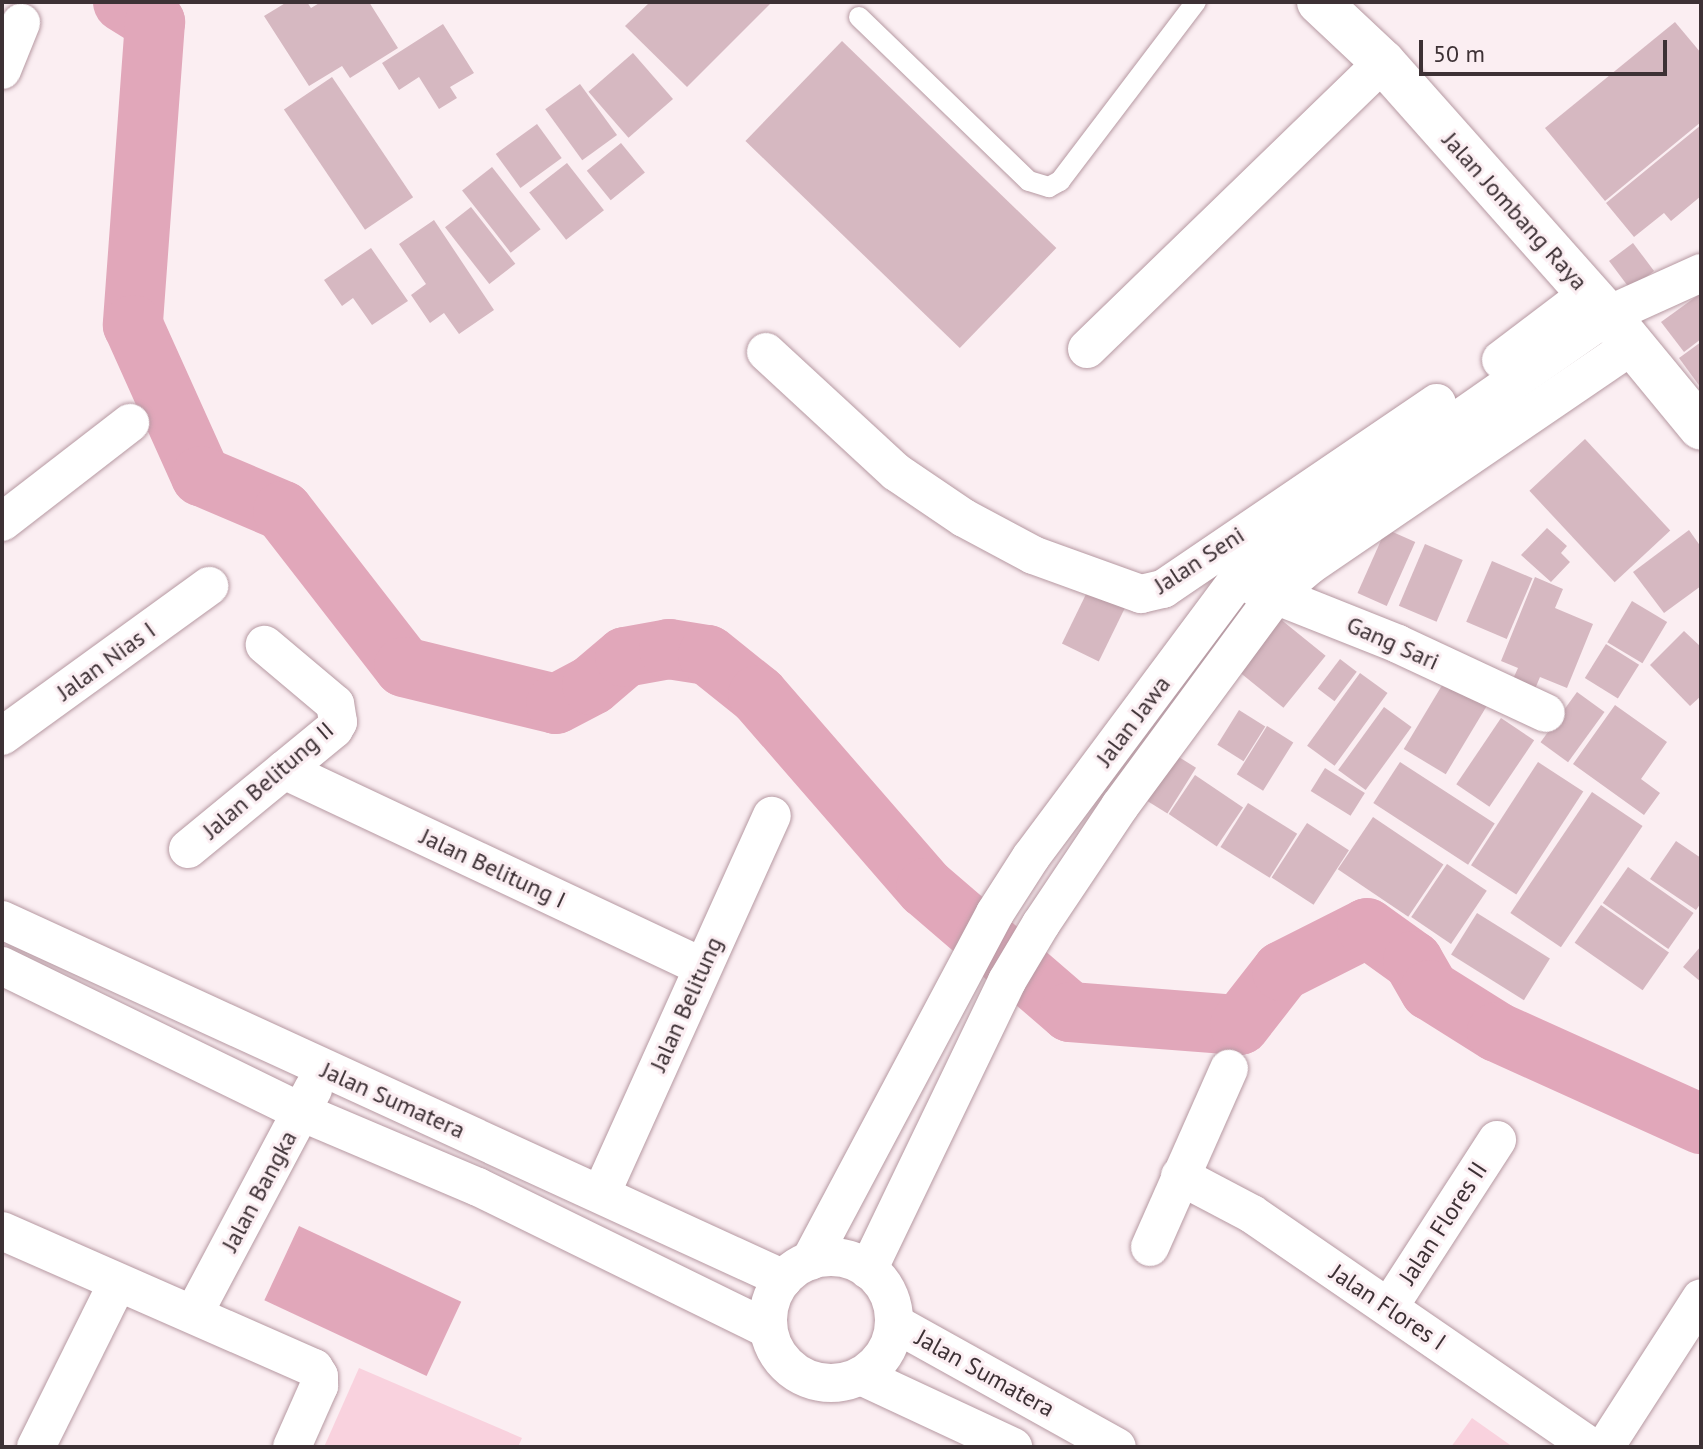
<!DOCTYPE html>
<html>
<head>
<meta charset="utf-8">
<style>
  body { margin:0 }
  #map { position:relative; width:1703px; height:1449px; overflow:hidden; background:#fbeef2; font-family:"PT Sans",sans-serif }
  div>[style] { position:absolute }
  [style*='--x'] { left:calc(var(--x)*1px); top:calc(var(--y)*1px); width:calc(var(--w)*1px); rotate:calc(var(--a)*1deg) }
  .green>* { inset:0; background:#f9d2de }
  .water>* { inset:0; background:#e1a7ba; transform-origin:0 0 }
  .river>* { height:60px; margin:-30px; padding:0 30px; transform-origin:30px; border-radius:30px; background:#e1a7ba }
  .building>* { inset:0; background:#d6b8c1; transform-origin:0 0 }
  .roads { filter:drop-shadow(0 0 2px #b699a2) drop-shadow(0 0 2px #b699a2) }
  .lane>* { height:20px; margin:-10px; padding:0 10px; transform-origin:10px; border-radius:10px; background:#fff }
  .street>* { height:38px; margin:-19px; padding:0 19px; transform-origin:19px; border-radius:19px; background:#fff }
  .street>.ring { margin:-19px; padding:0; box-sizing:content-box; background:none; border:38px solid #fff; border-radius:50% }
  .secondary>* { height:44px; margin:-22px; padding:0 22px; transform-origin:22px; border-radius:22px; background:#fff }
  span { translate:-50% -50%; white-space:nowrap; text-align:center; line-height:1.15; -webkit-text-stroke:6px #fbeef2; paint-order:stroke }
  .street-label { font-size:24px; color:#3d3135 }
  .frame { position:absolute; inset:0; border:4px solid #3d3135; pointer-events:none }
  .scale { position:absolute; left:1419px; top:40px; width:248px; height:36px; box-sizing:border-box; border:4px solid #3d3135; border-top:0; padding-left:10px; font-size:24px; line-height:28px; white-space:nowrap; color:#3d3135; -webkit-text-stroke:6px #fbeef2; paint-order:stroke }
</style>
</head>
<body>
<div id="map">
  <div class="green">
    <i style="clip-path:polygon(359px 1368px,522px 1438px,518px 1447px,324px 1447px)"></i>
    <i style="clip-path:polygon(1472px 1418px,1513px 1447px,1451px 1447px)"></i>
  </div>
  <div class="water">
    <i style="left:299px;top:1226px;width:179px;height:82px;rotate:25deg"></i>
  </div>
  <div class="river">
    <i style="--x:123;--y:2;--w:38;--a:32"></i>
    <i style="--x:155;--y:22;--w:304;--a:94.2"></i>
    <i style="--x:133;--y:325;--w:166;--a:65.8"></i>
    <i style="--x:201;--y:476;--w:89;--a:23.1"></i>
    <i style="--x:283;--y:511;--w:197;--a:52.2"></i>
    <i style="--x:404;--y:667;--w:156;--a:13.7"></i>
    <i style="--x:556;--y:704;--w:41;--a:-27.8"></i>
    <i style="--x:592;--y:685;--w:43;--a:-40.3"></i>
    <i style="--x:625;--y:657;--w:45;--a:-10.3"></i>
    <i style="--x:669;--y:649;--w:39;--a:9"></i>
    <i style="--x:708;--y:655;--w:64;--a:38.7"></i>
    <i style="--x:758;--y:695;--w:256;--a:49"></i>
    <i style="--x:926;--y:888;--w:190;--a:40.7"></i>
    <i style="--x:1070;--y:1012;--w:170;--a:4.4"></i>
    <i style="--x:1240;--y:1025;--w:68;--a:-52.1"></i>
    <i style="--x:1282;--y:971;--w:95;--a:-26.8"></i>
    <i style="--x:1367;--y:928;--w:57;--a:35.7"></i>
    <i style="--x:1413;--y:961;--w:34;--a:60"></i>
    <i style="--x:1430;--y:990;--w:79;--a:32.1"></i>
    <i style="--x:1497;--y:1032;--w:224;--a:24.3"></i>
  </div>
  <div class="building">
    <i style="clip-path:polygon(287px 2px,307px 2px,311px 8px,321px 2px,369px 2px,398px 48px,350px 78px,342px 66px,309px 86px,264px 16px)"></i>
    <i style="clip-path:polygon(650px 2px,772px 2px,687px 87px,625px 26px)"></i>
    <i style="clip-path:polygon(1675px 22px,1701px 53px,1701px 122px,1605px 201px,1545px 128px)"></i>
    <i style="clip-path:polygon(443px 24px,474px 73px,450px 87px,457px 98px,439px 109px,419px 77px,399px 90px,382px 63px)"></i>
    <i style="left:842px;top:41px;width:298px;height:139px;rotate:44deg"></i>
    <i style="left:633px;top:53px;width:61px;height:59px;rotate:49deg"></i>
    <i style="left:332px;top:77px;width:145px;height:58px;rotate:56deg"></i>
    <i style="left:580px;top:84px;width:63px;height:43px;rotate:54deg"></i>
    <i style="left:537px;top:124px;width:42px;height:51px;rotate:54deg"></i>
    <i style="clip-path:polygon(1701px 125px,1701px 196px,1671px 221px,1664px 213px,1634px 237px,1606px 203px)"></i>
    <i style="left:621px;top:143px;width:38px;height:44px;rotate:51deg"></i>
    <i style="left:567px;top:163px;width:60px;height:48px;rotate:52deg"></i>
    <i style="left:492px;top:167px;width:79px;height:38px;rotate:52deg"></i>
    <i style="left:471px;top:207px;width:72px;height:33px;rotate:52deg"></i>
    <i style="clip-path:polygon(434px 220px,494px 310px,459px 334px,444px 313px,430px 323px,411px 295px,426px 284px,399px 244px)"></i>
    <i style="left:1633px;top:243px;width:35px;height:30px;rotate:53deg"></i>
    <i style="clip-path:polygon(371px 248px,408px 301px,372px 325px,353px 298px,342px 306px,324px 280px)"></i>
    <i style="clip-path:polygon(1701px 293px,1701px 339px,1684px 352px,1661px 322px)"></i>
    <i style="clip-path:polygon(1701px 342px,1701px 388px,1679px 358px)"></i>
    <i style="left:1585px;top:439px;width:125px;height:76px;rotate:47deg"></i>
    <i style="clip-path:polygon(1547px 528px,1567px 546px,1561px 553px,1570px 562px,1551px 582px,1521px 555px)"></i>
    <i style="left:1386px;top:529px;width:32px;height:70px;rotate:24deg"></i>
    <i style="clip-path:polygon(1689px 530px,1701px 547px,1701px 586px,1664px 613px,1633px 572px)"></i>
    <i style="left:1425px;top:544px;width:41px;height:67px;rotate:23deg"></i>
    <i style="left:1492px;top:561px;width:44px;height:66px;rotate:23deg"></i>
    <i style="clip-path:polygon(1535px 577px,1563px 589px,1555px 608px,1593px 624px,1567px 688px,1540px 677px,1535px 689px,1512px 681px,1518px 668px,1501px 661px)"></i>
    <i style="left:1090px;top:586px;width:41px;height:64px;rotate:26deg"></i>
    <i style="left:1632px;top:601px;width:41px;height:48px;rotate:31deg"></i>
    <i style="left:1279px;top:618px;width:60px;height:67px;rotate:39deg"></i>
    <i style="clip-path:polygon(1684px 631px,1701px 647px,1701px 696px,1690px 706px,1650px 665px)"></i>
    <i style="left:1606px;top:644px;width:39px;height:40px;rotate:32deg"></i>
    <i style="left:1340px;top:659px;width:21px;height:37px;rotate:37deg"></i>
    <i style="left:1360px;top:673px;width:34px;height:90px;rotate:36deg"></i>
    <i style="left:1447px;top:677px;width:49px;height:84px;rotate:31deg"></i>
    <i style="left:1577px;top:692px;width:34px;height:62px;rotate:36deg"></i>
    <i style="clip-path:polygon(1615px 705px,1667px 742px,1641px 779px,1660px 793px,1644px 815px,1573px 764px)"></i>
    <i style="left:1384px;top:707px;width:34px;height:78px;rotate:36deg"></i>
    <i style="left:1239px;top:710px;width:31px;height:41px;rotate:32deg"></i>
    <i style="left:1501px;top:718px;width:40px;height:80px;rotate:34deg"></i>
    <i style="left:1267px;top:726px;width:31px;height:57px;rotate:32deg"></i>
    <i style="left:1174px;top:754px;width:26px;height:54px;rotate:32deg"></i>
    <i style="left:1400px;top:762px;width:113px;height:49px;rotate:33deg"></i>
    <i style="left:1538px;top:762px;width:54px;height:123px;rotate:33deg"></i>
    <i style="left:1325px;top:768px;width:47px;height:27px;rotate:32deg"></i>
    <i style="left:1195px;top:775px;width:58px;height:47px;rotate:34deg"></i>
    <i style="left:1592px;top:792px;width:61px;height:146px;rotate:34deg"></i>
    <i style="left:1248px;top:803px;width:58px;height:52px;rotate:32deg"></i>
    <i style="left:1373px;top:817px;width:85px;height:63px;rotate:34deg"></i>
    <i style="left:1307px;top:823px;width:50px;height:65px;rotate:33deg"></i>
    <i style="clip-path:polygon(1676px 841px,1701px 858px,1701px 903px,1696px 910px,1650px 879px)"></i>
    <i style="left:1447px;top:864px;width:48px;height:64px;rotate:34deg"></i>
    <i style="left:1628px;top:867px;width:80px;height:44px;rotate:35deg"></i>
    <i style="left:1601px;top:905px;width:83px;height:46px;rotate:35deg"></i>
    <i style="left:1477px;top:913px;width:86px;height:49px;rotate:32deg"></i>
    <i style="clip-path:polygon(1701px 946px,1701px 982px,1683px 967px)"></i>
  </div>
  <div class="roads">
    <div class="lane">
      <i style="--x:859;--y:17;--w:236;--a:44"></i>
      <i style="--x:1029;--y:181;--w:21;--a:17"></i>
      <i style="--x:1049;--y:187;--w:13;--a:-29"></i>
      <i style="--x:1060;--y:181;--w:225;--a:-52.8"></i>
    </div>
    <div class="street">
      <i style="--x:2;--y:70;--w:51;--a:-68"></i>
      <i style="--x:1087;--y:349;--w:412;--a:-44.1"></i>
      <i style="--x:766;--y:352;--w:177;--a:42.7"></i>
      <i style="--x:896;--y:472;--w:82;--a:34.1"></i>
      <i style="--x:964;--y:518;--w:78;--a:28.2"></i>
      <i style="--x:1033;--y:555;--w:115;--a:19.9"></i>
      <i style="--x:1141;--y:594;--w:23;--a:-13"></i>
      <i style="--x:1163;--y:589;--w:331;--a:-34.2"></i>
      <i style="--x:1501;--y:360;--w:109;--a:-37.2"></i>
      <i style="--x:2;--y:522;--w:162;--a:-37.7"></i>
      <i style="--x:1255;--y:587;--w:154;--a:21.7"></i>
      <i style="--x:1398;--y:644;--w:163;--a:25"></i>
      <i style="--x:2;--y:736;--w:256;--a:-35.9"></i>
      <i style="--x:284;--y:770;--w:462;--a:25.2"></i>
      <i style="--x:188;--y:849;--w:189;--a:-39.4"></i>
      <i style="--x:334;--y:729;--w:8;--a:-60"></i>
      <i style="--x:338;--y:722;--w:18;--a:-99"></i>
      <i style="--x:335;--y:704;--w:92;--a:-139.9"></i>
      <i style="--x:2;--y:920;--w:860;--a:24.66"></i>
      <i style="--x:2;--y:966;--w:333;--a:26"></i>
      <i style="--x:301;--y:1112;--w:192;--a:23"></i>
      <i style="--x:478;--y:1187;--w:323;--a:26.1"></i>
      <i style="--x:1180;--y:1176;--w:81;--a:27.8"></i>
      <i style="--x:1252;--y:1214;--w:411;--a:34.5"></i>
      <i style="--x:601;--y:1194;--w:415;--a:-65.7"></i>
      <i style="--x:2;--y:1231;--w:341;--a:23.7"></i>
      <i style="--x:314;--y:1368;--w:9;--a:58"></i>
      <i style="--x:319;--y:1376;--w:10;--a:90"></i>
      <i style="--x:319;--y:1386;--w:67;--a:113.9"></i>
      <i style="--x:1150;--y:1247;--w:195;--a:-66.1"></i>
      <i class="ring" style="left:768px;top:1257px;width:88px;height:88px"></i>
      <i style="--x:810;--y:1261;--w:394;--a:-62"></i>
      <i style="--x:995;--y:913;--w:67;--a:-57.3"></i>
      <i style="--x:1031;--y:857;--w:344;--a:-53.3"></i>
      <i style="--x:1237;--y:581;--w:36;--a:-44"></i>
      <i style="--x:1263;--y:556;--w:421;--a:-34.9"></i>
      <i style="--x:1608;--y:315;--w:102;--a:-24.3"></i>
      <i style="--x:868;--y:1270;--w:321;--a:-64.3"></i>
      <i style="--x:1007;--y:981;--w:66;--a:-59.2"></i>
      <i style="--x:1041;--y:924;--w:142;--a:-56.2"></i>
      <i style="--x:1120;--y:806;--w:265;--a:-53.6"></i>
      <i style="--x:1277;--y:593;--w:43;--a:-40.3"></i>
      <i style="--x:1310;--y:565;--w:391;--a:-34.3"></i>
      <i style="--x:1389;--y:1307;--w:199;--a:-57.1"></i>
      <i style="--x:194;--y:1313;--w:254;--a:-62"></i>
      <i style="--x:894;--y:1323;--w:255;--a:29.1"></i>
      <i style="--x:861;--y:1376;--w:168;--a:25"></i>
      <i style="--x:36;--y:1447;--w:182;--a:-63.6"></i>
      <i style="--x:1605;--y:1447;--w:177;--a:-57.2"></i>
    </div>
    <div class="secondary">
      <i style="--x:1319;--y:2;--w:88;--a:43.2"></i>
      <i style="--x:1383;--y:62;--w:339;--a:48.4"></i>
      <i style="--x:1608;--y:315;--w:146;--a:50.5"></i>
    </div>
  </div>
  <div class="street-label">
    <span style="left:1515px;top:211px;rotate:48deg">Jalan Jombang Raya</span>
    <span style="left:1199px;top:560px;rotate:-33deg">Jalan Seni</span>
    <span style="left:1393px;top:643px;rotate:24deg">Gang Sari</span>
    <span style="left:106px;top:661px;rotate:-36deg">Jalan Nias I</span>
    <span style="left:1133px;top:721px;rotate:-53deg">Jalan Jawa</span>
    <span style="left:268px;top:780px;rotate:-41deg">Jalan Belitung II</span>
    <span style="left:493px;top:868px;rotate:25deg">Jalan Belitung I</span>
    <span style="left:686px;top:1004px;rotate:-66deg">Jalan Belitung</span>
    <span style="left:393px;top:1100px;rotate:24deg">Jalan Sumatera</span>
    <span style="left:259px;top:1191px;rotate:-62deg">Jalan Bangka</span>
    <span style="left:1443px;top:1223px;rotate:-57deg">Jalan Flores II</span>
    <span style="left:1388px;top:1307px;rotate:34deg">Jalan Flores I</span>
    <span style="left:985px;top:1373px;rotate:29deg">Jalan Sumatera</span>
  </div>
  <div class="frame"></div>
  <div class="scale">50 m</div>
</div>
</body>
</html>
